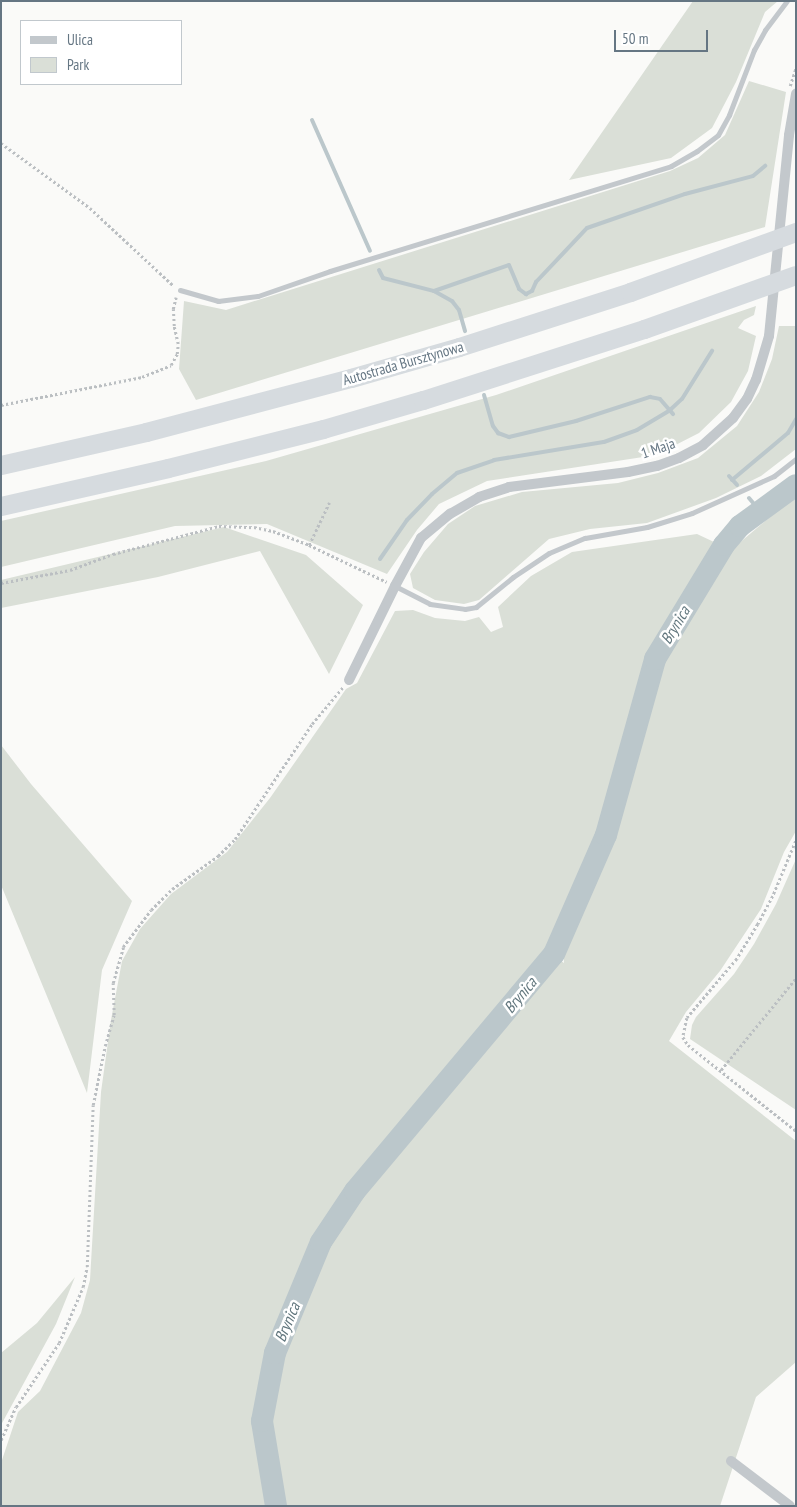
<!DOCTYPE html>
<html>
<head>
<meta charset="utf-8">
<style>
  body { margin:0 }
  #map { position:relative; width:797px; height:1507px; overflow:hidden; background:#fafaf8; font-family:"PT Sans Narrow",sans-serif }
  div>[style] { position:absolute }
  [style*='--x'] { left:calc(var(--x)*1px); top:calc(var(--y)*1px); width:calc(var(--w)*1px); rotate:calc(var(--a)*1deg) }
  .green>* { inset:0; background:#dadfd7 }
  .stream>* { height:4px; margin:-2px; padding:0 2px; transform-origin:2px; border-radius:2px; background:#bbc7cb }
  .river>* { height:22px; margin:-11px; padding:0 11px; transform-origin:11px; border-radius:11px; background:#bbc7cb }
  .path>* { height:2.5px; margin-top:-1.25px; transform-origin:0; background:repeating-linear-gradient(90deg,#bbbfc2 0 2.5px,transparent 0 5px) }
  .lane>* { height:5px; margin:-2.5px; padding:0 2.5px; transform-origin:2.5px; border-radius:2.5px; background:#c3c8cc }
  .street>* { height:10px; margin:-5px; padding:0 5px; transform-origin:5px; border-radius:5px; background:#c3c8cc }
  .highway>* { height:19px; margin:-9.5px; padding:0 9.5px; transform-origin:9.5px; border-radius:9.5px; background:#d6dbdf }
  span { translate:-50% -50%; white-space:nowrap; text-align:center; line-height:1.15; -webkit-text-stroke:5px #fff; paint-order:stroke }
  .street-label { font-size:15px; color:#657683 }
  .water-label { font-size:16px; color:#60757c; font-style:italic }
  .frame { position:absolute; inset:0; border:2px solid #657683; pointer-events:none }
  .legend { position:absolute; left:20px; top:20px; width:162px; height:65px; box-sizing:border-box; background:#fff; border:1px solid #c1c8cd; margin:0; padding:6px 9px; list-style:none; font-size:15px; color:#657683 }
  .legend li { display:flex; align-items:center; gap:10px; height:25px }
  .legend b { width:25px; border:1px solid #c1c8cd }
  .scale { position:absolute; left:614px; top:30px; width:94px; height:22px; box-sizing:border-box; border:2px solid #657683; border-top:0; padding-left:6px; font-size:15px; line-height:18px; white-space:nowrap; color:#657683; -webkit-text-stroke:4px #fff; paint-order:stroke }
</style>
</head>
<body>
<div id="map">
  <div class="green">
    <i style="clip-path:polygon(693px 1px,778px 1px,765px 12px,736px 82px,712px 128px,671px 158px,569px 180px)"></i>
    <i style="clip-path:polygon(749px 81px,786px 92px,765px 227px,196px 400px,179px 369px,184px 301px,226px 310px,670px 171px,698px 158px,725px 135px)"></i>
    <i style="clip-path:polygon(756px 306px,754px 315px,744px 320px,738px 328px,756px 336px,748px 371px,731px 402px,699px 433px,656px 455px,487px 481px,439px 504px,417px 530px,387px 574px,267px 524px,175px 526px,1px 567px,1px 521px,266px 461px,496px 395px)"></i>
    <i style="clip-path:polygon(779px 326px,796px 326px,796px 449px,761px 476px,716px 498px,647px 523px,590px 529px,549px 539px,479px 600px,464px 604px,435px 600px,413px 588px,410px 574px,424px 552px,448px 524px,475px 506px,522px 492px,618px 483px,658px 473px,698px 458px,737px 426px,759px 392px,772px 359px)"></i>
    <i style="clip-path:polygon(evenodd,796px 495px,796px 831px,784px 852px,761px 909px,720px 971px,686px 1012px,669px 1041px,796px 1141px,796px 1362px,756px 1397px,720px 1506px,1px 1506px,1px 1463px,18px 1412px,40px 1391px,81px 1313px,90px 1280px,101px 1092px,111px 1020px,122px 961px,140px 929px,171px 894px,227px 852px,270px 798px,346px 689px,357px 683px,395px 611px,413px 610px,435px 618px,465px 621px,479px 617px,491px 632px,503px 627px,498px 607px,531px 576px,572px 552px,697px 534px,731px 550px,796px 495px,560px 924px,561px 924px,564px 963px,546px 949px,560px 924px)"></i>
    <i style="clip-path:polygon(224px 527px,306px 555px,363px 605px,329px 674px,260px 551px,158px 577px,1px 608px,1px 580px)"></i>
    <i style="clip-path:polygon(1px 745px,31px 784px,132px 901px,102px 970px,87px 1093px,1px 885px)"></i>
    <i style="clip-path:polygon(796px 859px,796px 1110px,690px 1039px,692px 1025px,696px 1017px,734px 974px,754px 944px,776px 904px)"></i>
    <i style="clip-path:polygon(75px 1277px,56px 1324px,1px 1425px,1px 1353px,37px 1323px)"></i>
  </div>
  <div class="stream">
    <i style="--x:312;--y:120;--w:143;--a:66.1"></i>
    <i style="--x:379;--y:270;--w:9;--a:63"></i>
    <i style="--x:383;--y:278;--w:53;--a:14.3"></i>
    <i style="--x:434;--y:291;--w:21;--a:29"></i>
    <i style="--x:452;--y:301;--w:11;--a:52"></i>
    <i style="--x:459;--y:310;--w:22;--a:74"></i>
    <i style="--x:434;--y:291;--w:79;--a:-19.1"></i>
    <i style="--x:509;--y:265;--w:26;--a:67"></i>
    <i style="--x:519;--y:289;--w:9;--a:36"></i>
    <i style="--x:526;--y:294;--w:7;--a:-27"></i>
    <i style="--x:532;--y:291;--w:10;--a:-66"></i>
    <i style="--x:536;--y:282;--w:74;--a:-46.6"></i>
    <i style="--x:587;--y:228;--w:104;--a:-19.1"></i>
    <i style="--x:685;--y:194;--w:70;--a:-14.8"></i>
    <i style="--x:753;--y:176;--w:16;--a:-40"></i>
    <i style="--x:484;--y:395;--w:32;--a:74"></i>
    <i style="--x:493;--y:426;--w:9;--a:54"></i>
    <i style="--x:498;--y:433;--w:12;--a:20"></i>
    <i style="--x:509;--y:437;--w:69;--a:-13.4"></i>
    <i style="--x:576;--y:421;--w:78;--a:-18"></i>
    <i style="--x:650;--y:397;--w:10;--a:11"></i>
    <i style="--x:660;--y:399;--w:20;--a:49"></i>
    <i style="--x:729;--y:476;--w:12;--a:48"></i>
    <i style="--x:732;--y:480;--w:73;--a:-40"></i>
    <i style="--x:788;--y:433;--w:16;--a:-60"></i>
    <i style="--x:749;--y:498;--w:17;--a:50"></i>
    <i style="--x:380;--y:559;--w:47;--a:-55.3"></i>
    <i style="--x:407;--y:520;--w:36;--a:-46"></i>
    <i style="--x:432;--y:494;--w:33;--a:-40"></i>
    <i style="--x:457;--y:473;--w:39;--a:-19"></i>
    <i style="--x:494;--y:460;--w:111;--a:-9.3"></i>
    <i style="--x:604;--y:442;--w:35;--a:-20"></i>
    <i style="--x:637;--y:430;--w:39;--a:-31"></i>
    <i style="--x:670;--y:410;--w:16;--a:-43"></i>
    <i style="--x:682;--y:399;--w:57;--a:-58"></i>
  </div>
  <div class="river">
    <i style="--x:276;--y:1506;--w:86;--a:-99.4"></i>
    <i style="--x:262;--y:1421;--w:69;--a:-79.2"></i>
    <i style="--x:275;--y:1353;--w:120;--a:-67.5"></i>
    <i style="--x:321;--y:1242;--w:61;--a:-56.3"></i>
    <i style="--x:355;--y:1191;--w:309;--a:-50"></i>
    <i style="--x:554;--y:954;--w:130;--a:-66.4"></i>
    <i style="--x:606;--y:835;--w:183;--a:-74.4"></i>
    <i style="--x:655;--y:659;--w:133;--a:-58.8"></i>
    <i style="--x:724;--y:545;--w:25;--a:-50"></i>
    <i style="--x:740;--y:526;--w:69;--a:-36.2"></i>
  </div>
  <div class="path">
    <i style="--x:790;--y:86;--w:19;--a:-72"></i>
    <i style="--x:1;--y:143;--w:110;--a:36.1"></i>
    <i style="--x:90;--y:208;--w:113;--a:42.9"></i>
    <i style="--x:1;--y:405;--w:144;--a:-11.2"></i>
    <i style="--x:142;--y:377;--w:31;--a:-22"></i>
    <i style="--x:171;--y:365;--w:13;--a:-61"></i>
    <i style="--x:177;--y:354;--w:10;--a:-84"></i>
    <i style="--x:178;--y:344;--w:18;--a:-103"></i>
    <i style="--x:174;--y:326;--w:17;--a:-93"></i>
    <i style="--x:173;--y:309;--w:12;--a:-76"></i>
    <i style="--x:309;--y:545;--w:47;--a:-64.5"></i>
    <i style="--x:1;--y:583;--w:70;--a:-10.7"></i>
    <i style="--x:70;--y:570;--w:46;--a:-20.4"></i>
    <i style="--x:113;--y:554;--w:110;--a:-14.8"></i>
    <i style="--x:219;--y:526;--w:35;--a:2"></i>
    <i style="--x:254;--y:527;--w:19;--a:12"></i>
    <i style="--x:273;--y:531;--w:39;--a:21"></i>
    <i style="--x:309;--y:545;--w:86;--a:25.4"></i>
    <i style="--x:796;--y:841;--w:60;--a:112.7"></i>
    <i style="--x:773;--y:896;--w:32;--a:118"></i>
    <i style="--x:758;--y:924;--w:41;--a:121"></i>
    <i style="--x:737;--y:959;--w:77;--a:130.3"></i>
    <i style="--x:687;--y:1018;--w:19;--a:102"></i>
    <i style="--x:683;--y:1037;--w:9;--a:58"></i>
    <i style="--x:688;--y:1045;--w:138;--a:38.5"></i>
    <i style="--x:721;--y:1070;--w:119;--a:-50.8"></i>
    <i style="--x:1;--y:1440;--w:36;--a:-66"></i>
    <i style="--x:16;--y:1407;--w:77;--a:-56.1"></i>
    <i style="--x:59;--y:1343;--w:61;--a:-66.8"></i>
    <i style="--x:83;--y:1287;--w:20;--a:-79"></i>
    <i style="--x:87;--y:1267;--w:162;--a:-87.9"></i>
    <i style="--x:93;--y:1105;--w:60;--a:-78.5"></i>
    <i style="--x:105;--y:1046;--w:32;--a:-74"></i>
    <i style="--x:114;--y:1015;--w:32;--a:-92"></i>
    <i style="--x:113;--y:983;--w:37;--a:-74"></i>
    <i style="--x:123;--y:947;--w:46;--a:-52.9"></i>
    <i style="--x:151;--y:910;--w:30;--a:-45"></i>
    <i style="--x:172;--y:889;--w:57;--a:-35.7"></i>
    <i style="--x:218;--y:856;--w:24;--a:-45"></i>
    <i style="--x:235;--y:839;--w:138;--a:-56.2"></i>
    <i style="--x:312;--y:724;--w:48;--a:-50"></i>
  </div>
  <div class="lane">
    <i style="--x:180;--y:290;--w:40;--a:16"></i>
    <i style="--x:218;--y:301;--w:40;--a:-7.1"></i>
    <i style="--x:258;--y:296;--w:76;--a:-19.1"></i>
    <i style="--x:330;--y:271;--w:357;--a:-17.1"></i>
    <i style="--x:671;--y:166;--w:30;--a:-30"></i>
    <i style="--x:697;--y:151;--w:26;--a:-37"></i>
    <i style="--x:718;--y:135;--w:23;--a:-61"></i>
    <i style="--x:729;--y:115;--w:70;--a:-69"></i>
    <i style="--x:754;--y:50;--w:23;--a:-61"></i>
    <i style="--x:765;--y:30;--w:36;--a:-53"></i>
    <i style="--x:395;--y:586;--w:39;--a:27"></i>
    <i style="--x:430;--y:604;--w:35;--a:8"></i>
    <i style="--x:465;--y:609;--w:11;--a:-10"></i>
    <i style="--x:476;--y:607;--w:48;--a:-39"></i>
    <i style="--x:513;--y:577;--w:43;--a:-33.7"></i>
    <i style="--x:549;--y:553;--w:39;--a:-23"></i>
    <i style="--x:585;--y:538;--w:63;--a:-10.1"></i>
    <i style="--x:647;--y:527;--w:47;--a:-17.3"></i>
    <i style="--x:692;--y:513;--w:90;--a:-24.3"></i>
    <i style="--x:774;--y:476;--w:28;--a:-38"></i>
  </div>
  <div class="street">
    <i style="--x:349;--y:680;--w:105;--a:-63.9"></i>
    <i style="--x:395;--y:586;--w:55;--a:-61.6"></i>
    <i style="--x:421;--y:538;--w:38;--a:-40"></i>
    <i style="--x:450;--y:514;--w:34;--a:-30"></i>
    <i style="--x:479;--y:497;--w:32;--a:-18"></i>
    <i style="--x:509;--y:487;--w:120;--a:-7.2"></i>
    <i style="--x:628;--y:472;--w:30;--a:-12"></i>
    <i style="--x:657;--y:466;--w:23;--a:-20"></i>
    <i style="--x:679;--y:458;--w:27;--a:-28"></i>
    <i style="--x:703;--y:445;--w:40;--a:-42"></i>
    <i style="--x:733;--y:418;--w:24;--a:-54"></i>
    <i style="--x:747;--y:399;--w:21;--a:-65"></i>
    <i style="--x:756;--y:380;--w:46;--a:-73.5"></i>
    <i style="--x:769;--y:336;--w:202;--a:-84.3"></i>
    <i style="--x:789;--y:135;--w:42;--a:-80.3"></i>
    <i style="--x:731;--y:1461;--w:74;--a:37.3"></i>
  </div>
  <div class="highway">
    <i style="--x:1;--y:465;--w:149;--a:-12.8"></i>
    <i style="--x:146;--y:432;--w:212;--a:-14.8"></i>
    <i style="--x:351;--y:378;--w:112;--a:-16"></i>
    <i style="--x:459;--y:347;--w:180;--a:-17.8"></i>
    <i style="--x:630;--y:292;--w:177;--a:-19.9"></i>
    <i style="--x:1;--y:506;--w:171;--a:-12.8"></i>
    <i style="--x:168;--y:468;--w:160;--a:-14.1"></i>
    <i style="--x:323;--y:429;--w:104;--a:-16.2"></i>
    <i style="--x:423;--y:400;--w:232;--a:-17.8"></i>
    <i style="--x:644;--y:329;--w:161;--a:-19.6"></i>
  </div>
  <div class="street-label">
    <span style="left:403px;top:363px;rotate:-16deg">Autostrada Bursztynowa</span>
    <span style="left:658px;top:448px;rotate:-19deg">1 Maja</span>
  </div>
  <div class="water-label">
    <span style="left:675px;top:625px;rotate:-59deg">Brynica</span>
    <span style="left:520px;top:995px;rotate:-50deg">Brynica</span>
    <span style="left:287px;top:1322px;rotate:-67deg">Brynica</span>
  </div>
  <div class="frame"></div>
  <ul class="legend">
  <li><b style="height:6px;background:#c3c8cc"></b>Ulica</li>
  <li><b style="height:14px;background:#dadfd7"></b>Park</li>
  </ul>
  <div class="scale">50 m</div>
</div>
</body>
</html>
